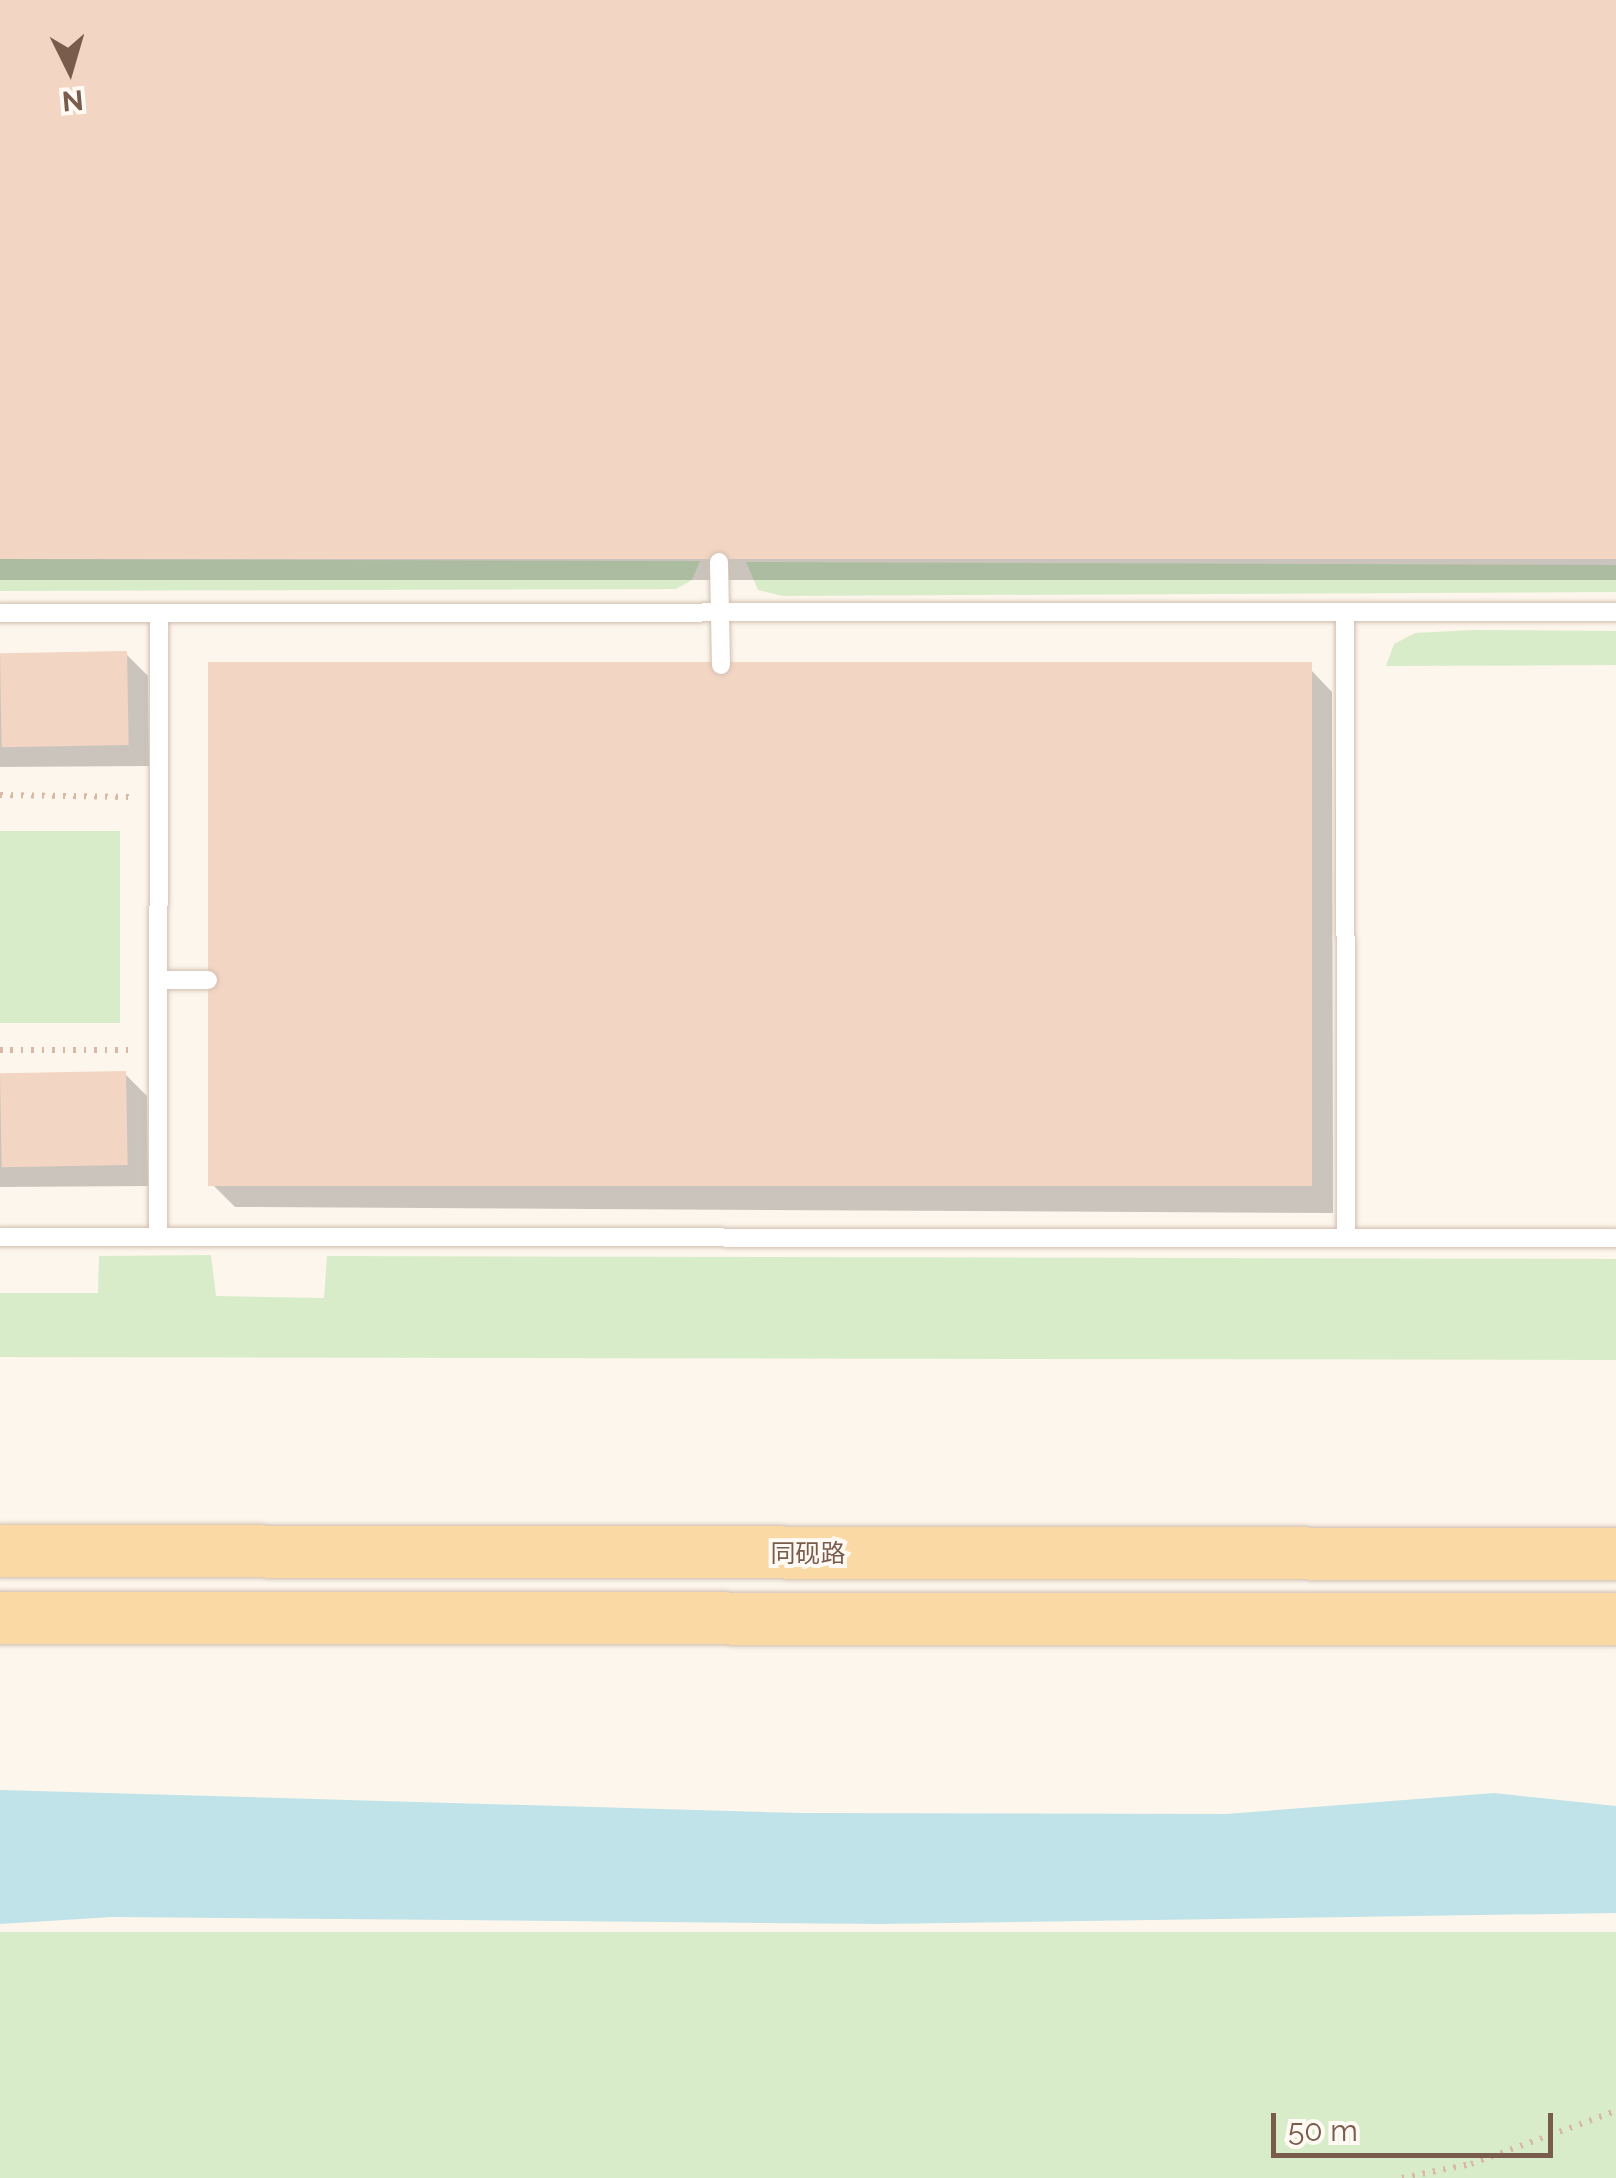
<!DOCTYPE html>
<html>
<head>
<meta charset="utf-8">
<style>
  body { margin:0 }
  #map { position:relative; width:1616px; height:2178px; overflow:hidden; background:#fdf6ec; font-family:Raleway,"Noto Sans SC",sans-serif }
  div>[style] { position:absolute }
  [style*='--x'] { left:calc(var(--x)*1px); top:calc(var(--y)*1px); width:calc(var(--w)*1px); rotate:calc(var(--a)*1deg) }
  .green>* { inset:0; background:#d8ecc9; transform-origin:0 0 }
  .water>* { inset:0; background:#bfe3e8 }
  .shadow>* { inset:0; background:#0003; transform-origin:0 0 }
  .building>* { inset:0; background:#f3d5c3; transform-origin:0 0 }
  .path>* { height:6px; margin-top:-3px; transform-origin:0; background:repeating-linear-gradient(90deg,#d9b8a5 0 2.5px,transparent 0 10.5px) }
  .roads { filter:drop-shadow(0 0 2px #d1beb0) drop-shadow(0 0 2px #d1beb0) }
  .lane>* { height:18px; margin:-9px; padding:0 9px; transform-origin:9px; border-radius:9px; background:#fff }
  .primary>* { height:52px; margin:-26px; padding:0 26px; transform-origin:26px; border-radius:26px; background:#fbd9a5 }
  span { translate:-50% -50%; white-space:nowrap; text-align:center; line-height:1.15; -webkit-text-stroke:8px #fffaf3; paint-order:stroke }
  .street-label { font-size:25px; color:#7a5c4d }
  .north { position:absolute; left:20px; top:20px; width:100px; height:100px; -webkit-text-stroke:8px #fffaf3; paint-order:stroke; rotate:175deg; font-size:28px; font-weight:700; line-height:40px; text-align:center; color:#7a5c4d }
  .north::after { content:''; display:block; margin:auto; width:35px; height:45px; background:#7a5c4d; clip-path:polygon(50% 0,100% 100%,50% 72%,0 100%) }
  .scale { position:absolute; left:1271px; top:2113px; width:282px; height:45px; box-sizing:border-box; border:5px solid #7a5c4d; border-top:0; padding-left:12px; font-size:30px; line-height:35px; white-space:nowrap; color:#7a5c4d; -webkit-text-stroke:8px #fffaf3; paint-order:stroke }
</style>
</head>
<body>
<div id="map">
  <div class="green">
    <i style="clip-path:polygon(0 559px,700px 561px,692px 580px,676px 589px,0 591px)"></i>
    <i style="clip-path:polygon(746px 562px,1616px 565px,1616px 592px,783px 596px,758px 590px)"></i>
    <i style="clip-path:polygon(1474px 630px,1616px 631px,1616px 665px,1386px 666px,1394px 644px,1415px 633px)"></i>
    <i style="left:0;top:831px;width:120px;height:192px"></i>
    <i style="clip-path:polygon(211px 1255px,216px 1296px,324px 1298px,327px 1256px,1616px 1259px,1616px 1360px,0 1357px,0 1293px,98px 1293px,99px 1256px)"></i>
    <i style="left:1616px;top:1932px;width:246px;height:1616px;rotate:90deg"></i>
  </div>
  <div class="water">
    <i style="clip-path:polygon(0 1790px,800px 1813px,1226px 1814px,1494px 1793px,1616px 1806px,1616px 1913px,881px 1924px,112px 1917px,0 1924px)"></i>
  </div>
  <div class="shadow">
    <i style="left:0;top:0;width:1616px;height:580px"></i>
    <i style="clip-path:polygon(0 654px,126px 654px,148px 676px,149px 766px,0 767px)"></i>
    <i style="clip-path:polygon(1311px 670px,1332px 692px,1333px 1213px,235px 1207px,213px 1185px)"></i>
    <i style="clip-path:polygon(0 1074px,125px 1074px,147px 1096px,148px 1186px,0 1187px)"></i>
  </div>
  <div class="building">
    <i style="left:0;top:0;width:1616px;height:559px"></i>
    <i style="left:127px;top:651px;width:94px;height:127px;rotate:89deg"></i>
    <i style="left:208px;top:662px;width:1104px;height:524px"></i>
    <i style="left:126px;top:1071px;width:94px;height:126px;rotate:89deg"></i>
  </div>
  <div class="path">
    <i style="--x:0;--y:795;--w:132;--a:0.9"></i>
    <i style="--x:0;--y:1050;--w:132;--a:0"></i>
    <i style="--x:1402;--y:2178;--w:70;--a:-11.5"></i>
    <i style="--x:1471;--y:2164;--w:154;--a:-20.1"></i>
  </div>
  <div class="roads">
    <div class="lane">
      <i style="--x:719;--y:562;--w:103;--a:88.9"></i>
      <i style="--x:0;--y:613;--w:1616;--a:-0.04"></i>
      <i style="--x:1345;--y:613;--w:624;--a:89.91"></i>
      <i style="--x:159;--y:980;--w:49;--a:0"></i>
      <i style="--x:0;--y:1237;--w:1616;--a:0.04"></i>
      <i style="--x:158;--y:1237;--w:624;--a:-89.91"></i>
    </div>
    <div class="primary">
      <i style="--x:0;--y:1551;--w:1616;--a:0.11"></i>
      <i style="--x:0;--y:1618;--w:1616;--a:0.04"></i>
    </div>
  </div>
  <div class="street-label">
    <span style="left:808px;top:1553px">同砚路</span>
  </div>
  <div class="north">N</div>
  <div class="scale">50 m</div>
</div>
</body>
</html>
